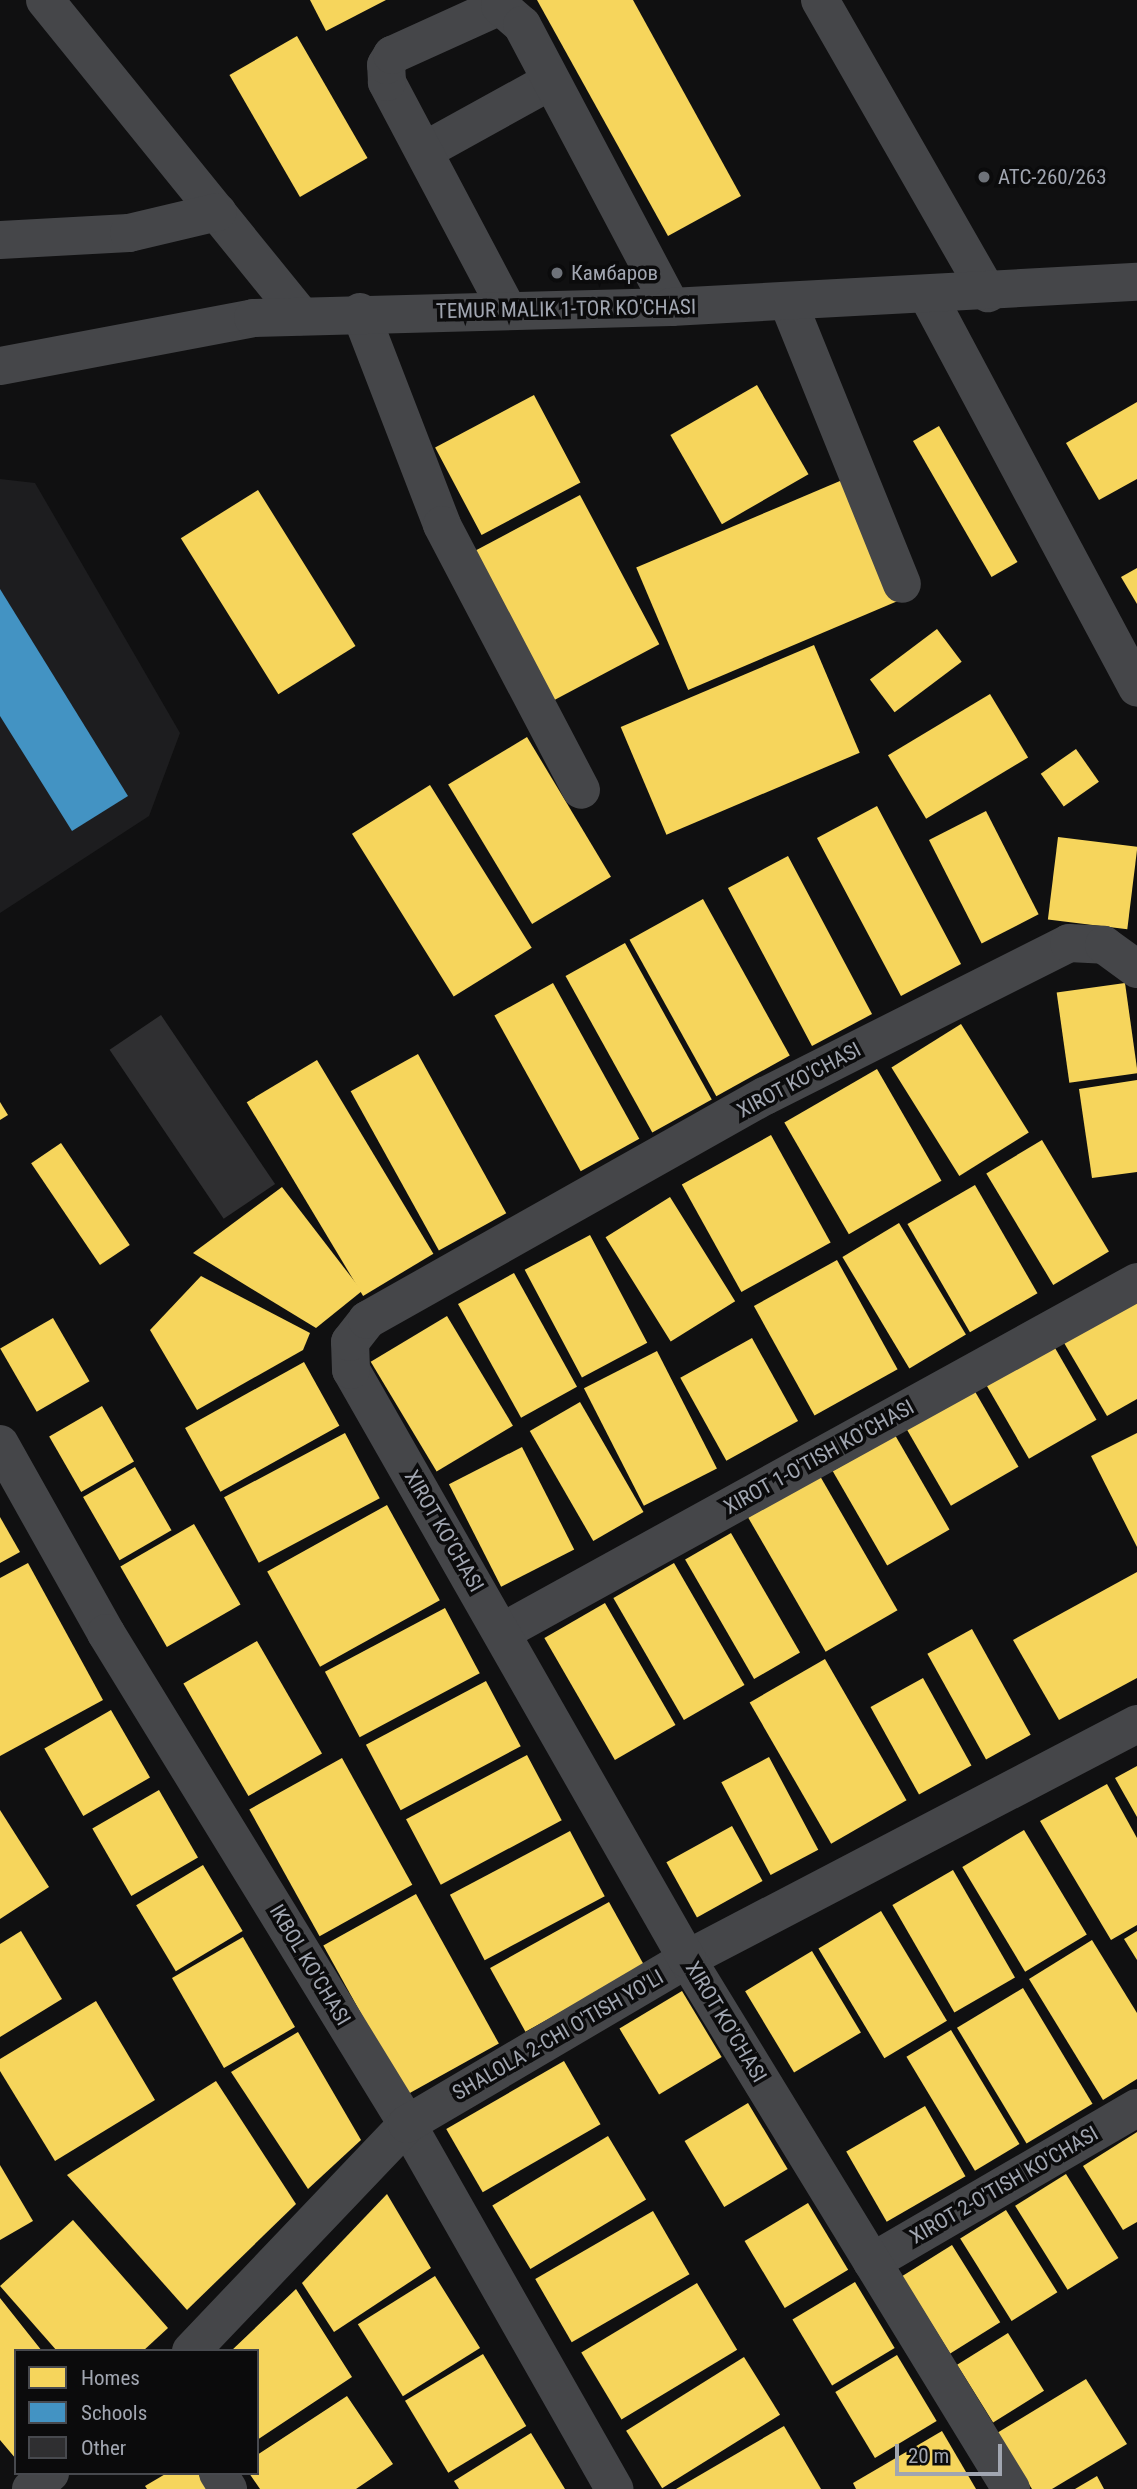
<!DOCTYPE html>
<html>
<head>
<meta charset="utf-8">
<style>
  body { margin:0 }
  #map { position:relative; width:1137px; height:2489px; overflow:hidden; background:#101011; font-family:"Roboto Condensed",sans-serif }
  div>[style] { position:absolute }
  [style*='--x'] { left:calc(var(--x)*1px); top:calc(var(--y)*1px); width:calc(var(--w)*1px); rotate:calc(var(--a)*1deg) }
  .built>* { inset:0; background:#1d1d1f }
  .homes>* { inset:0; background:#f6d55c; transform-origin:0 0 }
  .schools>* { inset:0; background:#4393c3 }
  .building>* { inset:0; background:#2f2f31; transform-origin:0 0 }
  .minor>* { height:38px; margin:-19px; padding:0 19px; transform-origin:19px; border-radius:19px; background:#454649 }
  .dots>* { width:19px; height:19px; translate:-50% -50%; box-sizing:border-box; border:4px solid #0b0b0c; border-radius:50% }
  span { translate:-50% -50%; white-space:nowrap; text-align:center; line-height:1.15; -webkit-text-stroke:7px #0b0b0c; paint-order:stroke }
  .poi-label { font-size:21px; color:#a1a6b1 }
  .left { translate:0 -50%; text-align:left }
  .street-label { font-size:21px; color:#a1a6b1 }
  .legend { position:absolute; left:14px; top:2349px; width:245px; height:126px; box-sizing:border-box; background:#0b0b0c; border:2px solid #47494e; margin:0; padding:9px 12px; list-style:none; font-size:21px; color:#a1a6b1 }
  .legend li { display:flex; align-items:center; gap:14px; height:35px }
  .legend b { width:35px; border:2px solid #47494e }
  .scale { position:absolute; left:895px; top:2444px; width:107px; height:32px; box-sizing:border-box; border:4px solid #a1a6b1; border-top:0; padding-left:9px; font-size:21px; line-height:24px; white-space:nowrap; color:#a1a6b1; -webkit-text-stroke:5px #0b0b0c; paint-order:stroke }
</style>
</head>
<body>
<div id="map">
  <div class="built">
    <i style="clip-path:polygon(0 479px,35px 483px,180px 733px,149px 816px,0 913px)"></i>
  </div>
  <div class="homes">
    <i style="clip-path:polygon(310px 0,386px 0,326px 31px)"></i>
    <i style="clip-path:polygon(537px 0,633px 0,741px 196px,668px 236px)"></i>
    <i style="left:297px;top:36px;width:141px;height:78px;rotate:60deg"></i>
    <i style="left:757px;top:385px;width:103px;height:100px;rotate:60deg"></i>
    <i style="left:534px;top:395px;width:99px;height:112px;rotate:62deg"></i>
    <i style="clip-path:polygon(1137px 402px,1137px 479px,1099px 500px,1066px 443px)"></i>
    <i style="left:939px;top:426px;width:157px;height:30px;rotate:60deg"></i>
    <i style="left:847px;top:478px;width:133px;height:229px;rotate:67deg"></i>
    <i style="left:258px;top:490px;width:184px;height:91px;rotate:58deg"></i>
    <i style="left:580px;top:495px;width:169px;height:130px;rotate:62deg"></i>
    <i style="clip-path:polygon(1137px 568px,1137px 604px,1121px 577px)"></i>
    <i style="left:937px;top:629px;width:41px;height:84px;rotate:53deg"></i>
    <i style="left:814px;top:645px;width:117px;height:210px;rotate:67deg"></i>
    <i style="left:990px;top:694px;width:74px;height:119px;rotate:59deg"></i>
    <i style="left:527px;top:737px;width:163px;height:92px;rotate:59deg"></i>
    <i style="left:1076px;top:749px;width:40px;height:43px;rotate:55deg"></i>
    <i style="left:430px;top:785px;width:192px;height:92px;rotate:58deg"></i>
    <i style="left:877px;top:806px;width:179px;height:68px;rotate:62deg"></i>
    <i style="left:986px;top:811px;width:116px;height:64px;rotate:63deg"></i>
    <i style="left:1058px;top:837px;width:80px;height:83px;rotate:7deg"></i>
    <i style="left:788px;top:856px;width:179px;height:68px;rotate:62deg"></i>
    <i style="left:703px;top:899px;width:179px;height:84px;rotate:61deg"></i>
    <i style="left:625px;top:943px;width:179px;height:68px;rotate:61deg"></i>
    <i style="left:553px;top:983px;width:178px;height:67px;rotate:61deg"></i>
    <i style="left:1125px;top:983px;width:91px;height:69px;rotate:82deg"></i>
    <i style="left:961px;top:1024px;width:128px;height:82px;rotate:58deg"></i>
    <i style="left:418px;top:1054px;width:182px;height:77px;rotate:61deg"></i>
    <i style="left:317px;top:1060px;width:226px;height:82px;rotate:59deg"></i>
    <i style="left:877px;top:1069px;width:129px;height:107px;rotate:60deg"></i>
    <i style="clip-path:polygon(1137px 1080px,1137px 1172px,1092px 1178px,1079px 1089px)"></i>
    <i style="clip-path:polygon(0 1102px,8px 1115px,0 1120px)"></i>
    <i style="left:771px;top:1135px;width:123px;height:102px;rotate:61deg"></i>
    <i style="left:1042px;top:1140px;width:130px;height:65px;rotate:59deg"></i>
    <i style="left:61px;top:1143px;width:123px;height:36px;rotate:56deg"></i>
    <i style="left:975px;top:1185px;width:125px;height:78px;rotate:60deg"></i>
    <i style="clip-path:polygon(282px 1187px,362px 1291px,316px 1328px,193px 1253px)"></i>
    <i style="left:670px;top:1197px;width:123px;height:76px;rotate:58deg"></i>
    <i style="left:899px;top:1223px;width:130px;height:66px;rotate:59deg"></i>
    <i style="left:590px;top:1235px;width:122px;height:74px;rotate:62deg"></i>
    <i style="left:837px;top:1260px;width:125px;height:95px;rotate:61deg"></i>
    <i style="left:514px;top:1273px;width:130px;height:64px;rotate:61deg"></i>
    <i style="clip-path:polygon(201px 1276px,310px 1333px,303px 1350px,197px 1410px,150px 1330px)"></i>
    <i style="clip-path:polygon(1137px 1293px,1137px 1399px,1107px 1416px,1060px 1336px)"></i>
    <i style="left:447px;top:1316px;width:128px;height:89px;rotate:59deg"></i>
    <i style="left:53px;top:1318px;width:73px;height:61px;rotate:60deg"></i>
    <i style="left:752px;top:1338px;width:95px;height:82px;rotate:61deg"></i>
    <i style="left:1051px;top:1341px;width:91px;height:78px;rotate:60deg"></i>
    <i style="left:657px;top:1351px;width:132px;height:82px;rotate:63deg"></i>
    <i style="left:304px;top:1362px;width:73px;height:136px;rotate:61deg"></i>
    <i style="left:973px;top:1388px;width:91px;height:78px;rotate:60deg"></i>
    <i style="left:580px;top:1402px;width:127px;height:58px;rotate:60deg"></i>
    <i style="left:102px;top:1406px;width:64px;height:61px;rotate:60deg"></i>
    <i style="left:345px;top:1433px;width:74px;height:137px;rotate:62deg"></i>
    <i style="clip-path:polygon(1137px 1433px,1137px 1547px,1091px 1456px)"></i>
    <i style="left:895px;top:1435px;width:109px;height:72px;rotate:60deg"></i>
    <i style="left:522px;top:1447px;width:115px;height:82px;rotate:63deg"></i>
    <i style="left:135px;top:1467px;width:73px;height:60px;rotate:60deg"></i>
    <i style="left:820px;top:1476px;width:155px;height:83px;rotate:60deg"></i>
    <i style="left:387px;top:1505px;width:109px;height:137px;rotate:61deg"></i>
    <i style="clip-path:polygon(0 1517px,20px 1552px,0 1563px)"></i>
    <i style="left:194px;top:1524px;width:93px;height:85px;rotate:60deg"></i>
    <i style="left:731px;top:1533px;width:138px;height:53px;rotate:60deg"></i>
    <i style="clip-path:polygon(28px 1563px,103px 1700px,0 1756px,0 1578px)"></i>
    <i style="left:674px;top:1563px;width:141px;height:70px;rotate:60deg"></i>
    <i style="clip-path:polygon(1137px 1572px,1137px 1678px,1059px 1720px,1013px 1640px)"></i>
    <i style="left:605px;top:1603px;width:141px;height:70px;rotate:60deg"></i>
    <i style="left:445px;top:1608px;width:74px;height:136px;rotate:62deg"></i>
    <i style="left:972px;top:1629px;width:121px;height:51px;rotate:61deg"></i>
    <i style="left:257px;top:1641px;width:130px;height:85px;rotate:60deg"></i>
    <i style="left:825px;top:1659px;width:163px;height:87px;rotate:60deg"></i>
    <i style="left:923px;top:1678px;width:100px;height:60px;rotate:61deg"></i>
    <i style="left:486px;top:1681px;width:74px;height:136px;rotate:62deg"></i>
    <i style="left:111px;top:1710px;width:78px;height:77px;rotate:60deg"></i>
    <i style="left:527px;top:1755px;width:74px;height:137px;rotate:62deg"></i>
    <i style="left:769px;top:1757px;width:105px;height:54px;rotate:62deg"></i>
    <i style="left:342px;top:1758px;width:145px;height:106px;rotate:61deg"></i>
    <i style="clip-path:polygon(1137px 1766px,1137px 1817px,1115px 1778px)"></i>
    <i style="clip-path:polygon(1107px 1784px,1137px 1838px,1137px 1925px,1111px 1940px,1040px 1821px)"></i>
    <i style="left:159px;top:1790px;width:78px;height:77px;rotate:60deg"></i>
    <i style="clip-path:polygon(0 1810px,49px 1887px,0 1919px)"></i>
    <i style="left:732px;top:1826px;width:63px;height:75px;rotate:61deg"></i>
    <i style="left:1024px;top:1830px;width:122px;height:72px;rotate:59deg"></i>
    <i style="left:570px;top:1831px;width:74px;height:136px;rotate:62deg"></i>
    <i style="left:203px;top:1865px;width:77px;height:78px;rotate:59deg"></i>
    <i style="left:953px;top:1870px;width:124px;height:70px;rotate:60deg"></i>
    <i style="left:416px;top:1894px;width:171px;height:106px;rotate:61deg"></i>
    <i style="left:609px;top:1902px;width:73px;height:136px;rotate:61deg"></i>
    <i style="left:881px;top:1911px;width:128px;height:73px;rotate:59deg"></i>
    <i style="clip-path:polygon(21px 1931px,62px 1999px,0 2037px,0 1944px)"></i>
    <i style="clip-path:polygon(1137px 1931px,1137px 1960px,1124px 1939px)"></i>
    <i style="left:243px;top:1937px;width:104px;height:82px;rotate:60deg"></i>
    <i style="clip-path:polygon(1092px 1940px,1137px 2013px,1137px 2079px,1103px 2100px,1029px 1979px)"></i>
    <i style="left:812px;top:1951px;width:95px;height:78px;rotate:59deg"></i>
    <i style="left:1023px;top:1988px;width:135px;height:77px;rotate:59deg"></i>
    <i style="left:682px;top:1991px;width:77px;height:73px;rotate:59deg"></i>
    <i style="clip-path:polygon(96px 2001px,155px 2100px,55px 2161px,0 2071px,0 2059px)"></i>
    <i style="left:951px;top:2030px;width:133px;height:52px;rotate:59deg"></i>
    <i style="clip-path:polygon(298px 2032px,361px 2140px,308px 2189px,231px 2072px)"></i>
    <i style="left:564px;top:2061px;width:73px;height:136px;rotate:60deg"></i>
    <i style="clip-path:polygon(216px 2081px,296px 2204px,187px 2310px,67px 2175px)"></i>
    <i style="left:748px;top:2103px;width:77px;height:74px;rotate:59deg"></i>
    <i style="left:925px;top:2106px;width:81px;height:91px;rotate:60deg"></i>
    <i style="clip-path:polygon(1137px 2132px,1137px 2222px,1123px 2230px,1083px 2166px)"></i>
    <i style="left:608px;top:2136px;width:74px;height:135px;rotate:59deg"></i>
    <i style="clip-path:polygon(0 2165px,33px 2221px,0 2240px)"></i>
    <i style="left:1066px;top:2174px;width:99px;height:60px;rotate:58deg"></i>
    <i style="clip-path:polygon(387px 2194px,431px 2268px,334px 2332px,302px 2283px)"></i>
    <i style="left:808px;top:2203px;width:78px;height:74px;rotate:59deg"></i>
    <i style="left:1006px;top:2210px;width:97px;height:54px;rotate:58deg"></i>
    <i style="left:653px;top:2211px;width:73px;height:136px;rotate:60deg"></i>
    <i style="clip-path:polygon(73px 2220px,168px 2328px,143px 2351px,57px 2351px,0 2286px)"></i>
    <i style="left:952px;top:2245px;width:91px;height:59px;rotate:58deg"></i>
    <i style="left:435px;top:2276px;width:85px;height:91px;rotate:58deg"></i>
    <i style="left:855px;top:2282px;width:77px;height:73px;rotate:59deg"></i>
    <i style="left:697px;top:2283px;width:78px;height:135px;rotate:59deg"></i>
    <i style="clip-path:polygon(296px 2289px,352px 2377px,257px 2440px,257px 2351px,231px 2351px)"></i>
    <i style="clip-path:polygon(0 2298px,42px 2351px,16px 2351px,16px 2459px,0 2440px)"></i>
    <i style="left:1008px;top:2333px;width:68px;height:60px;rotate:58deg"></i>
    <i style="left:483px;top:2354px;width:84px;height:91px;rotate:59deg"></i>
    <i style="left:897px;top:2355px;width:77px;height:72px;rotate:59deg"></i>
    <i style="left:744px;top:2357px;width:68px;height:139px;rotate:58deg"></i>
    <i style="clip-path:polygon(1086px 2379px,1127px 2444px,1052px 2489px,1032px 2489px,997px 2433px)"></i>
    <i style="clip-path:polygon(347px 2396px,393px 2464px,356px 2489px,260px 2489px,249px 2473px,257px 2473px,257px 2455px)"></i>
    <i style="clip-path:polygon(784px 2426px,821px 2489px,676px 2489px)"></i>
    <i style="clip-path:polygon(942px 2431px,976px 2489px,856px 2489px,853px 2483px)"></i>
    <i style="clip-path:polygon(531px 2433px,565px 2489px,459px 2489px,454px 2481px)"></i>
    <i style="clip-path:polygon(167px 2473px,198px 2473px,207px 2489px,147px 2489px,145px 2486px)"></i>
    <i style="clip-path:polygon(1097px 2476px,1104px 2489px,1075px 2489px)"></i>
  </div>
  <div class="schools">
    <i style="clip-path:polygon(0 589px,128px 796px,72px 831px,0 716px)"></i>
  </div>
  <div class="building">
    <i style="left:161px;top:1015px;width:204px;height:62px;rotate:56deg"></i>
  </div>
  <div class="minor">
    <i style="--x:45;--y:0;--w:407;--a:51"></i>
    <i style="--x:820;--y:0;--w:338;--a:60.2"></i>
    <i style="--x:424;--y:151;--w:145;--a:-28.9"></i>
    <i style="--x:0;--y:240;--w:129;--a:-3.1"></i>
    <i style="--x:129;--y:233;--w:91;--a:-13.3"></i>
    <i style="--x:928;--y:296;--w:444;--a:61.9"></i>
    <i style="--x:788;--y:302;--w:304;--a:68"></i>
    <i style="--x:508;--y:311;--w:259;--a:-117.9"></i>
    <i style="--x:387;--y:82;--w:17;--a:-93"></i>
    <i style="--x:386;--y:65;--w:12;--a:-59"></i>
    <i style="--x:392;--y:55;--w:119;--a:-24.4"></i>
    <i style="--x:500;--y:6;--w:29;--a:41"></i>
    <i style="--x:522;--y:25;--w:319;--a:62.1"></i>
    <i style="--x:360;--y:312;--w:228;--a:68.9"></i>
    <i style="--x:442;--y:525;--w:299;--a:62.3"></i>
    <i style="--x:0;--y:366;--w:258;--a:-10.7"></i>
    <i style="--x:253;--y:318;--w:418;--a:-1.5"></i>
    <i style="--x:671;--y:307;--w:467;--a:-3.1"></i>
    <i style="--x:0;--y:1444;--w:217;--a:60.7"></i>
    <i style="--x:106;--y:1633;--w:576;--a:58.49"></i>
    <i style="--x:407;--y:2124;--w:420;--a:60.4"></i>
    <i style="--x:502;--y:1632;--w:725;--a:-28.86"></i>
    <i style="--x:872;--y:2262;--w:306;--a:-30.2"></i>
    <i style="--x:191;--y:2351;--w:313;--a:-46.4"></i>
    <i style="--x:407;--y:2124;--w:325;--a:-30.5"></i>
    <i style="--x:687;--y:1959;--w:508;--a:-27.57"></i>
    <i style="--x:218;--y:2473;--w:19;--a:58"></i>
    <i style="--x:31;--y:2489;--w:25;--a:-40"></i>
    <i style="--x:1011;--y:2489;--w:621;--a:-121.44"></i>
    <i style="--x:687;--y:1959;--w:678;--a:-119.7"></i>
    <i style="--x:351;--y:1370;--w:28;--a:-92"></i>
    <i style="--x:350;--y:1342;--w:28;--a:-52"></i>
    <i style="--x:367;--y:1320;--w:457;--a:-29.4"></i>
    <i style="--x:765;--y:1096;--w:340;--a:-26.7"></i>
    <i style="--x:1069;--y:943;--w:35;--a:3"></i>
    <i style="--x:1104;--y:945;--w:41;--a:36"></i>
  </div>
  <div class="dots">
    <i style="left:984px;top:177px;background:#6e7279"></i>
    <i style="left:557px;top:273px;background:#6e7279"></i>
  </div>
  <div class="poi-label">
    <span class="left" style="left:998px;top:177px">АТС-260/263</span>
    <span class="left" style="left:571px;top:273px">Камбаров</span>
  </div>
  <div class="street-label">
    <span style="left:566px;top:309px;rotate:-1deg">TEMUR MALIK 1-TOR KO'CHASI</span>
    <span style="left:799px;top:1080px;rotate:-28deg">XIROT KO'CHASI</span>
    <span style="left:819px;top:1457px;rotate:-29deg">XIROT 1-O'TISH KO'CHASI</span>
    <span style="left:444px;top:1531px;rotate:60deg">XIROT KO'CHASI</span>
    <span style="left:310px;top:1965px;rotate:59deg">IKBOL KO'CHASI</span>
    <span style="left:726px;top:2022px;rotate:59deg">XIROT KO'CHASI</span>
    <span style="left:558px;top:2035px;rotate:-30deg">SHALOLA 2-CHI O'TISH YO'LI</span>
    <span style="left:1004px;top:2185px;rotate:-30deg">XIROT 2-O'TISH KO'CHASI</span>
  </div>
  <ul class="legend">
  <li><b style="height:19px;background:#f6d55c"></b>Homes</li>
  <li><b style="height:19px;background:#4393c3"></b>Schools</li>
  <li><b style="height:19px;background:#2f2f31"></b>Other</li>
  </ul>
  <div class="scale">20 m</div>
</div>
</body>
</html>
